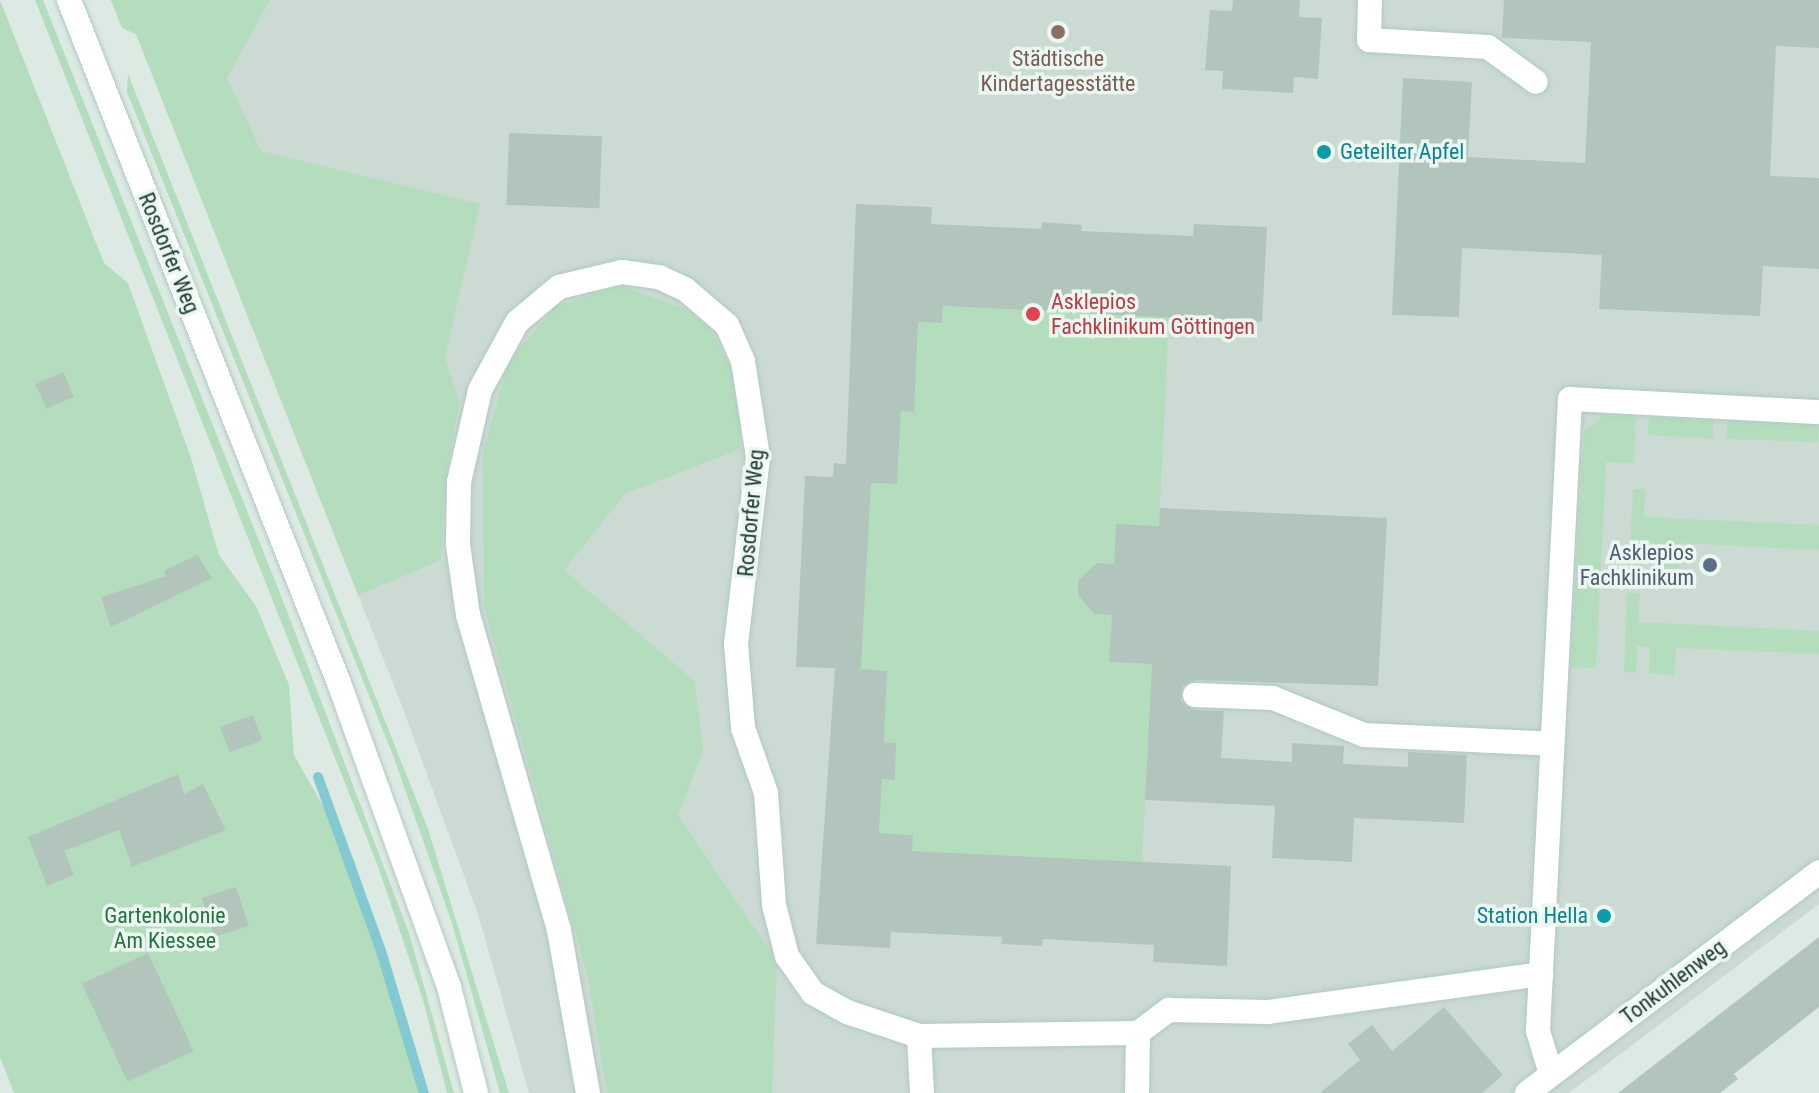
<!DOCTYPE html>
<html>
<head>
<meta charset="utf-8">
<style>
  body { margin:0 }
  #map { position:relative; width:1819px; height:1093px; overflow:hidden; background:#ddeae4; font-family:"Roboto Condensed",sans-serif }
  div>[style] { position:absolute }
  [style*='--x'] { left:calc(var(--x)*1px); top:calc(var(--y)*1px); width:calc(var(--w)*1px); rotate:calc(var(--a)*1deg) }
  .built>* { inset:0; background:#cbdad3 }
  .green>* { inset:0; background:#b4ddbe; transform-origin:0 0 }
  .stream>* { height:10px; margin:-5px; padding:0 5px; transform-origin:5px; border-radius:5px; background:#82c9d2 }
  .building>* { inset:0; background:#b2c5bd; transform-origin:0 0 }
  .roads { filter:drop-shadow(0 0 2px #b0cac0) drop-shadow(0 0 2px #b0cac0) }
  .minor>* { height:24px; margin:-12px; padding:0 12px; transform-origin:12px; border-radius:12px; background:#fff }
  .secondary>* { height:24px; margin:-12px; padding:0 12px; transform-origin:12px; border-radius:12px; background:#fff }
  .dots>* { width:22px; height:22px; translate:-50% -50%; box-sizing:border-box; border:4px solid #edf7f2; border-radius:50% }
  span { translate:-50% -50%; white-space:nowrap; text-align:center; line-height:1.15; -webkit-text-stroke:7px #edf7f2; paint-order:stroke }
  .education-label { font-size:22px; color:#785e54 }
  .culture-label { font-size:22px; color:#0d838f }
  .left { translate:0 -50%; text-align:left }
  .right { translate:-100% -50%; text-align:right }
  .street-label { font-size:22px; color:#1e3a31 }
  .health-label { font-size:22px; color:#be3a42 }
  .service-label { font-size:22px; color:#4e5e75 }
  .park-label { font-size:22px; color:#277242 }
</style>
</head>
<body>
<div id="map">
  <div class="built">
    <i style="clip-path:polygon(111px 0,1819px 0,1819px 904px,1569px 1093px,529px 1093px,478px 914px,402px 706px,136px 34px,122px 28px)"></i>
  </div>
  <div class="green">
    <i style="clip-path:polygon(0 0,104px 263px,128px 283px,191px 458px,219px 555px,256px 606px,289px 685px,294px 755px,354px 860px,428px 1093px,14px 1093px,0 1057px)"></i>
    <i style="clip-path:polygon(35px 0,43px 0,287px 611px,409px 933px,454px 1093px,447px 1093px,423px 1000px,379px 869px)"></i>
    <i style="clip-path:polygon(111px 0,270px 0,227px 78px,261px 151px,480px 204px,445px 357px,459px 402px,445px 483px,441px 560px,358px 595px,136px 34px,122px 28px)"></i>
    <i style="clip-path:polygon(128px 74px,428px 829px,509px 1093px,500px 1093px,452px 923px,394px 758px,127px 92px)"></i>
    <i style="clip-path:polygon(622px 286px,687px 310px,711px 330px,730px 366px,741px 412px,740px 449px,625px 494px,564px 570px,695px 681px,703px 751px,678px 815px,777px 961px,772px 1093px,607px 1093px,588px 977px,484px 606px,483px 453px,509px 361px,556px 306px)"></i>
    <i style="clip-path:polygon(943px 306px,1169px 317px,1159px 526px,1114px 564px,1097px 563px,1096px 574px,1078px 582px,1078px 595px,1084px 602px,1112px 615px,1110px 662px,1152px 664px,1142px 862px,912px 851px,913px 835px,879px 833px,882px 779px,895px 780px,896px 743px,884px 742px,887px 671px,861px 669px,871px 483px,897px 484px,901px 411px,914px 412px,906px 321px,942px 323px)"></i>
    <i style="clip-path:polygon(1603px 415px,1636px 417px,1634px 463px,1606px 462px,1596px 668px,1571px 667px,1584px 432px)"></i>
    <i style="left:1649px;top:417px;width:65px;height:18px;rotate:3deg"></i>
    <i style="left:1727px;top:421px;width:92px;height:18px;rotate:2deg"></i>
    <i style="clip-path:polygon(1633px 489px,1645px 489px,1644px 517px,1819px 525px,1819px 550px,1681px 543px,1679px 569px,1654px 568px,1655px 542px,1643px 541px,1641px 568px,1629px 567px)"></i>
    <i style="clip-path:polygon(1627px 593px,1640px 594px,1638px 622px,1819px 631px,1819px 654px,1676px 648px,1674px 675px,1649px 673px,1650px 647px,1637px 646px,1636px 673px,1624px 672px)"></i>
  </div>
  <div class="stream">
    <i style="--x:318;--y:777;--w:185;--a:70.1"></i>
    <i style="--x:381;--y:951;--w:148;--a:73.2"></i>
  </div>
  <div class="building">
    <i style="clip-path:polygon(1233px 0,1300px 0,1299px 17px,1322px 18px,1318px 79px,1294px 77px,1293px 93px,1222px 89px,1223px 71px,1205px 70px,1210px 10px,1232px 11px)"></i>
    <i style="clip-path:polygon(1504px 0,1819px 0,1819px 48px,1776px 46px,1770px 176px,1819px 178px,1819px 269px,1763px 266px,1760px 316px,1599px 309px,1602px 255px,1462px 248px,1459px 317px,1392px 315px,1403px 78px,1472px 82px,1468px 157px,1585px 163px,1591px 42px,1502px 38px)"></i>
    <i style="left:509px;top:133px;width:93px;height:72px;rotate:2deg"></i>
    <i style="clip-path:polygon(856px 204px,932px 207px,931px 224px,1041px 229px,1042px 222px,1082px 225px,1081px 231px,1193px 236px,1194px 224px,1267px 227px,1262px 322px,943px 306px,942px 323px,918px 322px,914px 412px,901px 411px,897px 484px,871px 483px,861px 669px,887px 671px,884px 742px,896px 743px,895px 780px,882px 779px,879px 833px,913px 835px,912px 851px,1231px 866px,1227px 966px,1153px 962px,1154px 945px,1043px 939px,1042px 946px,1001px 944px,1002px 937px,891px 932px,890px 948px,816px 944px,835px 668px,796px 667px,805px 476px,833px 477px,834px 463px,846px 464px)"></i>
    <i style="left:63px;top:372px;width:27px;height:30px;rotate:66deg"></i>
    <i style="clip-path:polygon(1160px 508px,1387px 518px,1378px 686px,1196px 680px,1183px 686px,1181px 701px,1194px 710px,1224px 711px,1221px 758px,1292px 762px,1292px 743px,1344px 746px,1343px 764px,1408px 767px,1408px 752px,1467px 755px,1464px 823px,1354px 818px,1352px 862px,1272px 858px,1275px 806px,1145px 800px,1152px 664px,1109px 662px,1112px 615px,1094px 614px,1078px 595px,1078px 581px,1097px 563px,1114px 564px,1116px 524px,1159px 526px)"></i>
    <i style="clip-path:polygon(197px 555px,212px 578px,111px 627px,101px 597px,166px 576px,164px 571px)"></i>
    <i style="left:253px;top:715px;width:27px;height:35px;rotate:70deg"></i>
    <i style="clip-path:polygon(178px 774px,184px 794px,203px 784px,226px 830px,132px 867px,119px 830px,64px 851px,74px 875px,47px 886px,28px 837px)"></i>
    <i style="left:236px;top:887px;width:41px;height:36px;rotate:72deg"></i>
    <i style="clip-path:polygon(1819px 937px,1819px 1007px,1734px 1074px,1738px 1079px,1720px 1093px,1618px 1093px)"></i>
    <i style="left:148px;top:953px;width:108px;height:73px;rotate:65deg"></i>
    <i style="clip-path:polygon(1444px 1007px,1503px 1075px,1482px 1093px,1320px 1093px,1360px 1060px,1348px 1044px,1372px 1025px,1392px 1051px)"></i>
  </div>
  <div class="roads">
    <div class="minor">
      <i style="--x:1370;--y:0;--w:40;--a:91.4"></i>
      <i style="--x:1369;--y:40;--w:119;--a:3.4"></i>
      <i style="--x:1488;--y:47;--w:59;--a:36.1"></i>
      <i style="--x:1195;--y:695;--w:78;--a:2.2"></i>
      <i style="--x:1273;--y:698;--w:98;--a:22.1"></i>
      <i style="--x:1364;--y:735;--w:188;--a:2.7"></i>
      <i style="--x:919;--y:1036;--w:57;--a:87"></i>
      <i style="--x:1551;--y:1074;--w:45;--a:-106.8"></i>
      <i style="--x:1538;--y:1031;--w:633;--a:-87.1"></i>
      <i style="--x:1570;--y:399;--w:249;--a:3"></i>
      <i style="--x:588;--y:1093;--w:166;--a:-100.1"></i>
      <i style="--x:559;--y:930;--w:328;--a:-106.1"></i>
      <i style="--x:468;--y:615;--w:71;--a:-98.1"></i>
      <i style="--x:458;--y:545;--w:63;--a:-89.1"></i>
      <i style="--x:459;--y:482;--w:94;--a:-77.1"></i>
      <i style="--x:480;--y:390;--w:77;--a:-61.4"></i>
      <i style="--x:517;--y:322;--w:55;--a:-39.8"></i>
      <i style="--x:559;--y:287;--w:65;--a:-13.4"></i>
      <i style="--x:622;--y:272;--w:37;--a:8"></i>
      <i style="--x:659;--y:277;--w:29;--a:25"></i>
      <i style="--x:685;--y:289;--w:55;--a:40.6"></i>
      <i style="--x:727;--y:325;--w:39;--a:66"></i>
      <i style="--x:743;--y:361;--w:97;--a:81.1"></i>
      <i style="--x:758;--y:457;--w:188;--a:96.7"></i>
      <i style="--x:736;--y:644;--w:84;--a:85.2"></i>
      <i style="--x:743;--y:728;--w:69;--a:70.5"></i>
      <i style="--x:766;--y:793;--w:112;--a:85.9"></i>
      <i style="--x:774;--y:905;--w:53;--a:75.7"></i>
      <i style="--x:787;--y:956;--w:45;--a:54.9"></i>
      <i style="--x:813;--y:993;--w:39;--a:29"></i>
      <i style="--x:847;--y:1012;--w:76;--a:18.4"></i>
      <i style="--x:919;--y:1036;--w:219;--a:-0.8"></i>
      <i style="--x:1138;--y:1033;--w:39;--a:-37"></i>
      <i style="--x:1169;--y:1010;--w:99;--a:1.2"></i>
      <i style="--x:1268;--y:1012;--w:276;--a:-7.9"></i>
      <i style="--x:1137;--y:1093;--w:60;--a:-89"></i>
      <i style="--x:1527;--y:1093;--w:366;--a:-37.1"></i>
    </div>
    <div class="secondary">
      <i style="--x:69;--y:0;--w:734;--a:68.43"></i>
      <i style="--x:339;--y:683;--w:323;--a:70.1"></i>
      <i style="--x:449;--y:987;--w:109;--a:75.7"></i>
    </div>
  </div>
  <div class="dots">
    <i style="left:1058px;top:32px;background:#8d6e63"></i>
    <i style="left:1324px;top:152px;background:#0f9aa8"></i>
    <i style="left:1033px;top:314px;background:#e0444e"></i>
    <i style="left:1710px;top:565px;background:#5c6f8a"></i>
    <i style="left:1604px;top:916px;background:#0f9aa8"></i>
  </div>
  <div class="education-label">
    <span style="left:1058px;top:71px">Städtische<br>Kindertagesstätte</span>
  </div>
  <div class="culture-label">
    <span class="left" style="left:1340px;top:152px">Geteilter Apfel</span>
    <span class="right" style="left:1588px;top:916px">Station Hella</span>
  </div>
  <div class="street-label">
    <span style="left:169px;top:253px;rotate:68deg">Rosdorfer Weg</span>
    <span style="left:751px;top:513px;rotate:-85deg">Rosdorfer Weg</span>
    <span style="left:1673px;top:982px;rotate:-37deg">Tonkuhlenweg</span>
  </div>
  <div class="health-label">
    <span class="left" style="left:1051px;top:314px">Asklepios<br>Fachklinikum Göttingen</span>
  </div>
  <div class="service-label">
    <span class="right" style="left:1694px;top:565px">Asklepios<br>Fachklinikum</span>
  </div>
  <div class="park-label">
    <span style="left:165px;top:928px">Gartenkolonie<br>Am Kiessee</span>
  </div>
</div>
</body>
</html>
